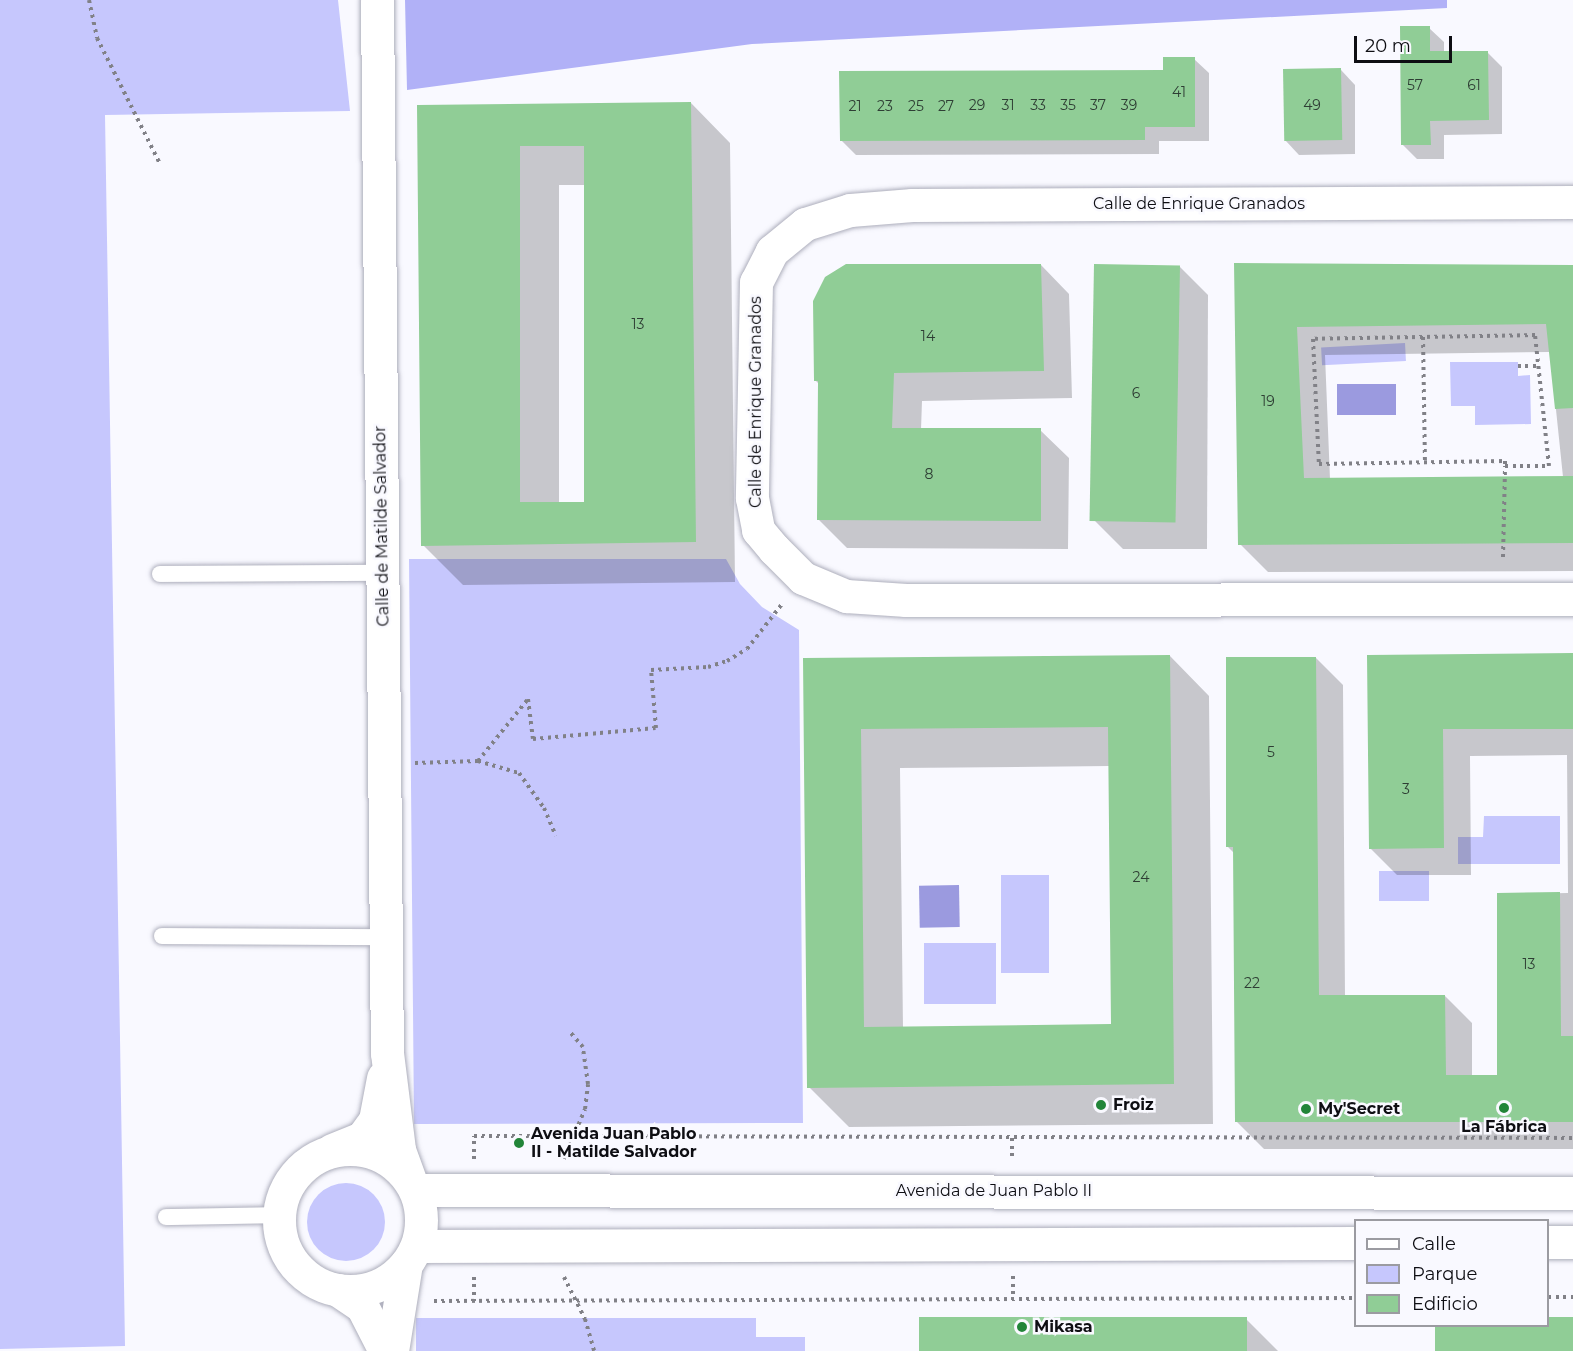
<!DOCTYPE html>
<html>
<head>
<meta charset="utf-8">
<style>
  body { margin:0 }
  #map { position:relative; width:1573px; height:1351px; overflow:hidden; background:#f9f9ff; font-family:Montserrat,sans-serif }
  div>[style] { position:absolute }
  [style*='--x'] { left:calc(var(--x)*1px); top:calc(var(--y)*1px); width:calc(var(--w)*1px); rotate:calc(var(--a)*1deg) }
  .green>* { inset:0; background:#c6c7fd; transform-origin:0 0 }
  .round { border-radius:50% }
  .forest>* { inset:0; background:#b1b1f7 }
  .water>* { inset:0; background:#9b9adf; transform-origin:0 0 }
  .shadow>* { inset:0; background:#0003 }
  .building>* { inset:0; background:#90cd96; transform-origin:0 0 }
  .path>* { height:4px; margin-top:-2px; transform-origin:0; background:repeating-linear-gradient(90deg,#818187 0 3px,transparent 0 7.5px) }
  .roads { filter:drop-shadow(0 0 2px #adaebc) drop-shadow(0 0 2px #adaebc) }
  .service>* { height:16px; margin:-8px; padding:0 8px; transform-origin:8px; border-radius:8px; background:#fff }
  .minor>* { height:33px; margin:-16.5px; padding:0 16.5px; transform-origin:16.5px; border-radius:16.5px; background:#fff }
  .tertiary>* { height:33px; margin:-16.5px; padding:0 16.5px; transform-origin:16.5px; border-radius:16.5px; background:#fff }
  .tertiary>.ring { margin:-16.5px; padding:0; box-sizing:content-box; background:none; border:33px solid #fff; border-radius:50% }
  .dots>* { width:16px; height:16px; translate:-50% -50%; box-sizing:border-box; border:3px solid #f9f9ff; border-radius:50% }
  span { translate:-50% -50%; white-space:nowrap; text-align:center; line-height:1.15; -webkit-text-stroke:5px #f9f9ff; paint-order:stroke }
  .number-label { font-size:14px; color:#2e3e34 }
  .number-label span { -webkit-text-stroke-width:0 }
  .street-label { font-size:16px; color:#0e0e13 }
  .poi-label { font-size:16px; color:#0e0e13; font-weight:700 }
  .left { translate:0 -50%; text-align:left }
  .legend { position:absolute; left:1354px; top:1219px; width:195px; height:108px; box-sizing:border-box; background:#f9f9ff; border:2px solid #9b9ba1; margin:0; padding:8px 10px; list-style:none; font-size:18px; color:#0e0e13 }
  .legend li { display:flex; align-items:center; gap:12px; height:30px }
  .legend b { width:30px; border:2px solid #9b9ba1 }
  .scale { position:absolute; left:1354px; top:36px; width:98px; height:27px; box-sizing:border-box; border:3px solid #0e0e13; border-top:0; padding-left:8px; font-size:18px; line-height:21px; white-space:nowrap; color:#0e0e13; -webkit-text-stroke:4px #f9f9ff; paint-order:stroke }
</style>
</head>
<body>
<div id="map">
  <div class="green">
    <i style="clip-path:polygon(0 0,338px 0,350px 111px,105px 115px,125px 1346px,0 1349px)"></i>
    <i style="left:1405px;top:343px;width:18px;height:84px;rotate:87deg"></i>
    <i style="clip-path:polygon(1450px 362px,1518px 362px,1518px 376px,1530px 375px,1531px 424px,1475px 425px,1475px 406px,1451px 406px)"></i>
    <i style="clip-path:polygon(409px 559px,726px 559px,740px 584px,762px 607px,799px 630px,803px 1123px,414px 1124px)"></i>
    <i style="clip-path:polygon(1484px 816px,1560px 816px,1560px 864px,1458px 864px,1458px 837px,1483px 837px)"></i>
    <i style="left:1379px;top:871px;width:50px;height:30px"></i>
    <i style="left:1001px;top:875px;width:48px;height:98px"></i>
    <i style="left:924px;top:943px;width:72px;height:61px"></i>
    <i class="round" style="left:307px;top:1183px;width:78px;height:78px"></i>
    <i style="clip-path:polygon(416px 1318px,756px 1318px,756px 1337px,805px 1337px,805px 1351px,416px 1351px)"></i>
  </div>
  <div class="forest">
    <i style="clip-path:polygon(405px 0,1447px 0,1447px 8px,752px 44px,407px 90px)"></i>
  </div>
  <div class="water">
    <i style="left:1337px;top:384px;width:59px;height:31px"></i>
    <i style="left:959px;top:885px;width:42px;height:40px;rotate:89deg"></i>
  </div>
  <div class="shadow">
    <i style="clip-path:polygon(1429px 28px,1444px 42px,1444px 52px,1487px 52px,1502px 67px,1502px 134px,1444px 135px,1444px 159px,1417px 159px,1402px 144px)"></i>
    <i style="clip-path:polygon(1194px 59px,1209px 73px,1209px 141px,1159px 141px,1159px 154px,856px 155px,841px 140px,1165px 72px)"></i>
    <i style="clip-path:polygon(1341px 70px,1355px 85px,1355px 154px,1299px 155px,1285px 140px)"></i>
    <i style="clip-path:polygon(evenodd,691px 103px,730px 143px,735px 582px,463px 585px,423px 545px,418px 106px,691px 103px,559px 185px,585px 185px,585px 504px,559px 504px,559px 185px)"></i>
    <i style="clip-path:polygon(853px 264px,1041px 265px,1069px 294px,1072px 398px,922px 401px,921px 430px,1040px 430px,1069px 458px,1068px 549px,847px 548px,819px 520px,819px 384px,815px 380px,826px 277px)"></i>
    <i style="clip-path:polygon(evenodd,1236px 265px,1573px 267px,1573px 571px,1268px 572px,1240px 544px,1236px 265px,1550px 352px,1563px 477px,1330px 479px,1325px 355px,1550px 352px)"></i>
    <i style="clip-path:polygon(1179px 266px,1208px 295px,1207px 549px,1123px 549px,1094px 520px)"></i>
    <i style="clip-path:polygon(1573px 655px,1573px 1149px,1264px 1149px,1237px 1122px,1235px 854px,1228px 847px,1316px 658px,1343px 685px,1345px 997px,1445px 996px,1472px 1023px,1472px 1077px,1499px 1077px,1498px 894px,1568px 893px,1567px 755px,1470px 756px,1471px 875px,1397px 875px,1370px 848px,1369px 656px)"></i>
    <i style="clip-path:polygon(evenodd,1170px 656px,1209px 696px,1213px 1124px,849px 1127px,809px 1087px,805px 660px,1170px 656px,1110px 766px,1112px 1026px,903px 1028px,900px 768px,1110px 766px)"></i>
    <i style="clip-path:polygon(1548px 1318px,1573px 1318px,1573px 1351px,1436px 1351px,1436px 1326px,1548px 1326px)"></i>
    <i style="clip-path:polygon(1246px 1319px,1278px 1351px,920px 1351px)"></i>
  </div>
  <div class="building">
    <i style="clip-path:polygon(1400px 26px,1430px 26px,1430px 51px,1488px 51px,1489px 120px,1430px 121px,1431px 145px,1401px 145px)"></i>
    <i style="clip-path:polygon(1163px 57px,1195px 57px,1195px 127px,1145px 127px,1145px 140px,840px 141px,839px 71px,1163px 70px)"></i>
    <i style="left:1341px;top:68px;width:72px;height:58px;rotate:89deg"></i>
    <i style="clip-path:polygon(evenodd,691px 102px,696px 542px,421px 546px,417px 105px,691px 102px,520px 146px,584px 146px,584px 502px,520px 502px,520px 146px)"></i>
    <i style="clip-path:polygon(1234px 263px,1573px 265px,1573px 408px,1555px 409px,1546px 324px,1297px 327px,1304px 478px,1573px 476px,1573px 543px,1238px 545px)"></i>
    <i style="clip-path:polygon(846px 264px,1041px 264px,1044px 371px,894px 373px,892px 428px,1041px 428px,1041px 521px,817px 520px,818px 381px,814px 381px,813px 301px,825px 277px)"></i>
    <i style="left:1094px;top:264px;width:86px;height:257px;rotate:1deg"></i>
    <i style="clip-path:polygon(1573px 653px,1573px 729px,1443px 729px,1444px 848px,1369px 849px,1367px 655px)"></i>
    <i style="clip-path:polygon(evenodd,1170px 655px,1174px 1084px,807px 1088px,803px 658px,1170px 655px,1108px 727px,1111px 1024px,864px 1027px,861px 729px,1108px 727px)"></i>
    <i style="clip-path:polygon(1226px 657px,1316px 657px,1319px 995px,1445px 995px,1446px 1075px,1497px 1075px,1497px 893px,1560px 892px,1561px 1036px,1573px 1036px,1573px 1122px,1235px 1122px,1233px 847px,1226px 847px)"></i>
    <i style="left:1247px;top:1317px;width:34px;height:328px;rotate:90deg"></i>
    <i style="clip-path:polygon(1548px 1317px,1573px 1317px,1573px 1351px,1435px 1351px,1435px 1326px,1548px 1326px)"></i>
  </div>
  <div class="path">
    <i style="--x:89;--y:0;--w:39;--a:78"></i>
    <i style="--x:97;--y:38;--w:141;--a:63.4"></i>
    <i style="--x:1423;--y:337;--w:125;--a:89.1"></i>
    <i style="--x:1518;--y:366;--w:20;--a:0"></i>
    <i style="--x:1503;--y:557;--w:91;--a:-88.7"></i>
    <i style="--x:1505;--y:466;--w:44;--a:0"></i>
    <i style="--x:1549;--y:466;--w:132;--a:-96.1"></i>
    <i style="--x:1535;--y:335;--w:222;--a:179"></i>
    <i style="--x:1313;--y:339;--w:125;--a:87.3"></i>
    <i style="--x:1319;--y:464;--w:186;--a:-0.9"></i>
    <i style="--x:1505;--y:461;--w:5;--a:90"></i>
    <i style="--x:478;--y:761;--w:43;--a:16.3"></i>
    <i style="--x:519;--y:773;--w:43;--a:54.5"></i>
    <i style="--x:544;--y:808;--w:30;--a:67"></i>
    <i style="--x:415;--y:763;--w:63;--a:-1.8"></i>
    <i style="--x:478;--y:761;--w:80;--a:-51.1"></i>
    <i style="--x:528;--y:699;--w:40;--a:82.9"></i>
    <i style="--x:533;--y:739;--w:123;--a:-5.1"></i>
    <i style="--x:656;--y:728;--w:58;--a:-94.9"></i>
    <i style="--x:651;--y:670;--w:57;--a:-3"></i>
    <i style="--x:708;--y:667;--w:20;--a:-18"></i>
    <i style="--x:727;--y:661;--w:23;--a:-31"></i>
    <i style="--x:747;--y:649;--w:57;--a:-52.1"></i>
    <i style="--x:1012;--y:1138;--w:22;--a:90"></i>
    <i style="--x:474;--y:1159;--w:23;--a:-90"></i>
    <i style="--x:474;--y:1136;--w:1099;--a:0.1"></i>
    <i style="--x:564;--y:1159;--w:54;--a:-67.2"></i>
    <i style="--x:585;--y:1109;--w:25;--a:-83"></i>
    <i style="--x:588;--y:1084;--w:37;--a:-98"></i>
    <i style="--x:583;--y:1047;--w:21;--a:-131"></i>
    <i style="--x:1013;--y:1276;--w:23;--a:90"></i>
    <i style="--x:474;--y:1277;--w:24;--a:90"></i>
    <i style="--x:564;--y:1277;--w:47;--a:63.4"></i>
    <i style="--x:585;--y:1319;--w:33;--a:74"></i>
    <i style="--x:1548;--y:1297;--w:25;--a:0"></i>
    <i style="--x:434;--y:1301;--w:922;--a:-0.19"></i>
  </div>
  <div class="roads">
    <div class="service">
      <i style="--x:160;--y:574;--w:222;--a:-0.3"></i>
      <i style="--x:162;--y:936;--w:224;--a:0.3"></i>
      <i style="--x:166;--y:1217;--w:111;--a:-1"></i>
    </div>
    <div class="minor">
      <i style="--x:377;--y:0;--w:1053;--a:89.46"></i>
      <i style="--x:387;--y:1053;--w:98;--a:82.9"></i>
      <i style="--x:399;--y:1150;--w:30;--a:70"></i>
      <i style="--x:1573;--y:202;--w:661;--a:179.74"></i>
      <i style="--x:912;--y:205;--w:62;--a:175.4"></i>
      <i style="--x:850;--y:210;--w:47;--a:162.7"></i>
      <i style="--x:805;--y:224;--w:43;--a:140.7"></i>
      <i style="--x:772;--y:251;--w:35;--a:117"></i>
      <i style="--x:756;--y:282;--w:216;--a:91.1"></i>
      <i style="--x:752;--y:498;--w:33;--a:79"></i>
      <i style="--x:758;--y:530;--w:25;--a:50"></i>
      <i style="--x:774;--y:549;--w:41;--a:45"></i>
      <i style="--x:803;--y:578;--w:47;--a:22.7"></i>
      <i style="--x:846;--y:596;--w:60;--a:3.8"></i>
      <i style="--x:906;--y:600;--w:667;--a:-0.09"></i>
      <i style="--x:332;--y:1150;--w:32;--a:-22"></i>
      <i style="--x:362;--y:1138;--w:22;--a:-54"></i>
      <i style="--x:375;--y:1120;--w:43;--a:-79.2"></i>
      <i style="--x:338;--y:1290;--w:29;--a:34"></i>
      <i style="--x:362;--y:1306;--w:51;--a:62.9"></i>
      <i style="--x:392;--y:1351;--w:88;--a:-80.9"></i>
    </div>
    <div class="tertiary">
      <i class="ring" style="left:279px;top:1149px;width:109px;height:109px"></i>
      <i style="--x:416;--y:1190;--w:1157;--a:0.15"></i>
      <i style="--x:1548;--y:1242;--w:25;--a:0"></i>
      <i style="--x:417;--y:1246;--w:939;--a:-0.18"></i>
    </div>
  </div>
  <div class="dots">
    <i style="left:1101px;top:1105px;background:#228539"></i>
    <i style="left:1504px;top:1108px;background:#228539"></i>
    <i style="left:1306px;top:1109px;background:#228539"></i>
    <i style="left:519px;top:1143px;background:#228539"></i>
    <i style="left:1022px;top:1327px;background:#228539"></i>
  </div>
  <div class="number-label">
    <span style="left:1415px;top:85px">57</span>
    <span style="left:1474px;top:85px">61</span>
    <span style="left:1179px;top:92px">41</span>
    <span style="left:977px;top:105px">29</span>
    <span style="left:1008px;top:105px">31</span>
    <span style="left:1038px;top:105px">33</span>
    <span style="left:1068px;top:105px">35</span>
    <span style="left:1098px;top:105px">37</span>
    <span style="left:1129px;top:105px">39</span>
    <span style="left:1312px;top:105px">49</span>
    <span style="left:855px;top:106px">21</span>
    <span style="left:885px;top:106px">23</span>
    <span style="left:916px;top:106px">25</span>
    <span style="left:946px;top:106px">27</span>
    <span style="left:638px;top:324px">13</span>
    <span style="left:928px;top:336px">14</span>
    <span style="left:1136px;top:393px">6</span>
    <span style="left:1268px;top:401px">19</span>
    <span style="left:929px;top:474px">8</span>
    <span style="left:1271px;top:752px">5</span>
    <span style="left:1406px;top:789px">3</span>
    <span style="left:1141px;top:877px">24</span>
    <span style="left:1529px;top:964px">13</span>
    <span style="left:1252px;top:983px">22</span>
  </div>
  <div class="street-label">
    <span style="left:1199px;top:204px">Calle de Enrique Granados</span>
    <span style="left:756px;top:402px;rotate:-90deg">Calle de Enrique Granados</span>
    <span style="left:382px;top:526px;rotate:-91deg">Calle de Matilde Salvador</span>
    <span style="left:994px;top:1191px">Avenida de Juan Pablo II</span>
  </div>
  <div class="poi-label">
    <span class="left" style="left:1113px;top:1105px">Froiz</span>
    <span class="left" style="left:1318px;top:1109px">My'Secret</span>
    <span style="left:1504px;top:1127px">La Fábrica</span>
    <span class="left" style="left:531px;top:1143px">Avenida Juan Pablo<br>II - Matilde Salvador</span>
    <span class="left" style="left:1034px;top:1327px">Mikasa</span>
  </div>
  <ul class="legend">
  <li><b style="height:8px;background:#fff"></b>Calle</li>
  <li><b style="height:16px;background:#c6c7fd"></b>Parque</li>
  <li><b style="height:16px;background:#90cd96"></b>Edificio</li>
  </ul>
  <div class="scale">20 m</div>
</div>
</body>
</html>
